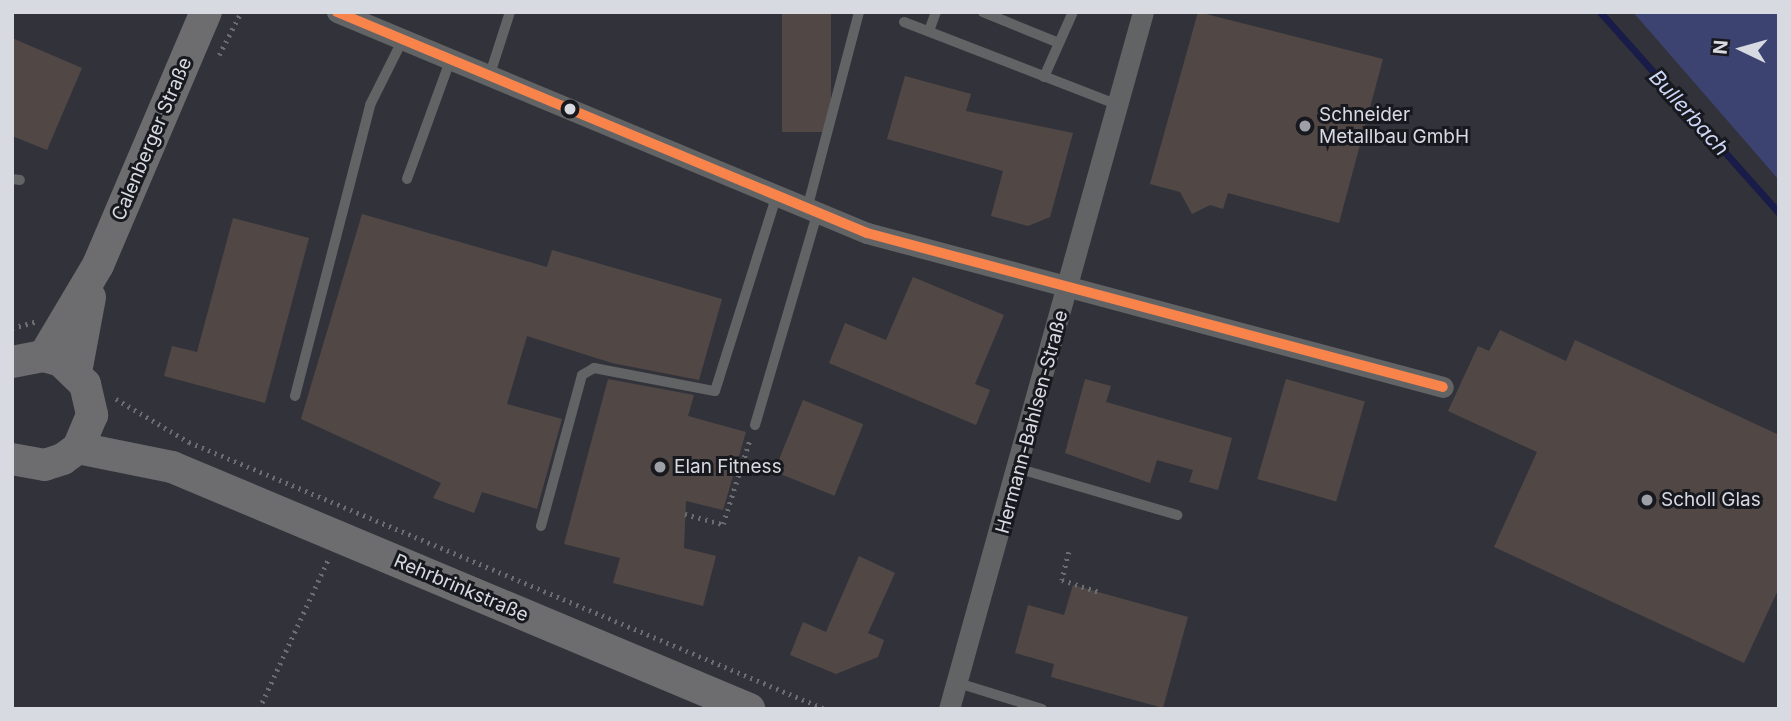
<!DOCTYPE html>
<html>
<head>
<meta charset="utf-8">
<style>
  body { margin:0 }
  #map { position:relative; width:1791px; height:721px; overflow:hidden; background:#32333a; font-family:Inter,sans-serif }
  div>[style] { position:absolute }
  [style*='--x'] { left:calc(var(--x)*1px); top:calc(var(--y)*1px); width:calc(var(--w)*1px); rotate:calc(var(--a)*1deg) }
  .green>* { inset:0; background:#3c4370 }
  .stream>* { height:7px; margin:-3.5px; padding:0 3.5px; transform-origin:3.5px; border-radius:3.5px; background:#191b48 }
  .building>* { inset:0; background:#514846; transform-origin:0 0 }
  .path>* { height:4.5px; margin-top:-2.25px; transform-origin:0; background:repeating-linear-gradient(90deg,#6c6d70 0 2px,transparent 0 7px) }
  .service>* { height:10px; margin:-5px; padding:0 5px; transform-origin:5px; border-radius:5px; background:#626365 }
  .minor>* { height:21px; margin:-10.5px; padding:0 10.5px; transform-origin:10.5px; border-radius:10.5px; background:#626365 }
  .secondary>* { height:32px; margin:-16px; padding:0 16px; transform-origin:16px; border-radius:16px; background:#6d6d70 }
  .bus-1>* { height:10px; margin:-5px; padding:0 5px; transform-origin:5px; border-radius:5px; background:#f8844c }
  .dots>* { width:19px; height:19px; translate:-50% -50%; box-sizing:border-box; border:4px solid #17191f; border-radius:50% }
  span { translate:-50% -50%; white-space:nowrap; text-align:center; line-height:1.15; -webkit-text-stroke:6px #17191f; paint-order:stroke }
  .poi-label { font-size:19px; color:#d8dae2 }
  .left { translate:0 -50%; text-align:left }
  .street-label { font-size:19px; color:#d8dae2 }
  .water-label { font-size:21px; color:#cfd7f9; font-style:italic }
  .frame { position:absolute; inset:0; border:14px solid #d8dae2; pointer-events:none }
  .north { position:absolute; left:1707px; top:14px; width:70px; height:70px; -webkit-text-stroke:5px #17191f; paint-order:stroke; rotate:275deg; font-size:19px; font-weight:700; line-height:28px; text-align:center; color:#d8dae2 }
  .north::after { content:''; display:block; margin:auto; width:24px; height:32px; background:#d8dae2; clip-path:polygon(50% 0,100% 100%,50% 72%,0 100%) }
</style>
</head>
<body>
<div id="map">
  <div class="green">
    <i style="clip-path:polygon(1633px 12px,1779px 12px,1779px 180px)"></i>
  </div>
  <div class="stream">
    <i style="--x:1600;--y:12;--w:269;--a:48.3"></i>
  </div>
  <div class="building">
    <i style="left:782px;top:12px;width:49px;height:120px"></i>
    <i style="clip-path:polygon(1198px 12px,1383px 59px,1339px 223px,1228px 193px,1223px 209px,1210px 205px,1192px 214px,1180px 192px,1150px 184px)"></i>
    <i style="clip-path:polygon(12px 38px,82px 68px,47px 150px,12px 136px)"></i>
    <i style="clip-path:polygon(905px 76px,971px 94px,966px 111px,1073px 133px,1050px 217px,1028px 226px,991px 216px,1003px 171px,887px 139px)"></i>
    <i style="clip-path:polygon(362px 214px,547px 267px,552px 250px,722px 299px,699px 380px,612px 363px,527px 336px,507px 404px,562px 419px,537px 509px,482px 492px,474px 513px,433px 498px,441px 483px,301px 419px)"></i>
    <i style="clip-path:polygon(233px 218px,309px 238px,265px 403px,164px 376px,172px 346px,197px 352px)"></i>
    <i style="clip-path:polygon(913px 277px,1004px 315px,975px 384px,990px 390px,976px 425px,829px 363px,845px 323px,886px 340px)"></i>
    <i style="clip-path:polygon(1500px 330px,1566px 361px,1575px 340px,1779px 435px,1779px 588px,1744px 663px,1494px 547px,1537px 452px,1448px 411px,1478px 346px,1489px 351px)"></i>
    <i style="clip-path:polygon(608px 379px,694px 395px,688px 416px,746px 432px,723px 510px,686px 501px,684px 548px,716px 556px,703px 606px,613px 583px,620px 558px,564px 544px)"></i>
    <i style="clip-path:polygon(1085px 379px,1111px 386px,1106px 402px,1232px 438px,1218px 490px,1189px 482px,1193px 470px,1157px 460px,1150px 483px,1065px 453px)"></i>
    <i style="left:1286px;top:379px;width:82px;height:104px;rotate:16deg"></i>
    <i style="left:803px;top:400px;width:65px;height:77px;rotate:22deg"></i>
    <i style="clip-path:polygon(859px 556px,895px 573px,868px 633px,884px 640px,878px 657px,836px 674px,790px 655px,803px 622px,826px 632px)"></i>
    <i style="clip-path:polygon(1073px 585px,1188px 617px,1163px 708px,1051px 677px,1054px 664px,1015px 653px,1028px 605px,1064px 615px)"></i>
  </div>
  <div class="path">
    <i style="--x:219;--y:55;--w:48;--a:-62.9"></i>
    <i style="--x:12;--y:328;--w:24;--a:-15"></i>
    <i style="--x:116;--y:399;--w:85;--a:30.5"></i>
    <i style="--x:189;--y:442;--w:690;--a:22.77"></i>
    <i style="--x:685;--y:514;--w:39;--a:15"></i>
    <i style="--x:723;--y:524;--w:89;--a:-72.4"></i>
    <i style="--x:1069;--y:552;--w:29;--a:104"></i>
    <i style="--x:1062;--y:580;--w:38;--a:18"></i>
    <i style="--x:259;--y:709;--w:164;--a:-65.2"></i>
  </div>
  <div class="service">
    <i style="--x:983;--y:12;--w:79;--a:22.3"></i>
    <i style="--x:904;--y:22;--w:230;--a:21.2"></i>
    <i style="--x:929;--y:31;--w:20;--a:-70"></i>
    <i style="--x:489;--y:77;--w:68;--a:-72.1"></i>
    <i style="--x:1044;--y:77;--w:71;--a:-66"></i>
    <i style="--x:12;--y:179;--w:8;--a:7"></i>
    <i style="--x:407;--y:179;--w:126;--a:-70"></i>
    <i style="--x:807;--y:209;--w:204;--a:-75.2"></i>
    <i style="--x:295;--y:396;--w:301;--a:-75.5"></i>
    <i style="--x:370;--y:105;--w:72;--a:-63.4"></i>
    <i style="--x:755;--y:425;--w:220;--a:-73.6"></i>
    <i style="--x:1020;--y:469;--w:164;--a:16.3"></i>
    <i style="--x:541;--y:526;--w:156;--a:-74.8"></i>
    <i style="--x:582;--y:375;--w:14;--a:-30"></i>
    <i style="--x:594;--y:368;--w:123;--a:10.8"></i>
    <i style="--x:715;--y:391;--w:203;--a:-72.5"></i>
    <i style="--x:958;--y:683;--w:88;--a:17.2"></i>
  </div>
  <div class="minor">
    <i style="--x:337;--y:12;--w:574;--a:22.64"></i>
    <i style="--x:867;--y:233;--w:596;--a:14.97"></i>
    <i style="--x:949;--y:709;--w:723;--a:-74.45"></i>
  </div>
  <div class="secondary">
    <i style="--x:44;--y:356;--w:106;--a:-59.3"></i>
    <i style="--x:98;--y:265;--w:275;--a:-66.9"></i>
    <i style="--x:12;--y:362;--w:33;--a:-11"></i>
    <i style="--x:44;--y:356;--w:18;--a:16"></i>
    <i style="--x:61;--y:361;--w:33;--a:44"></i>
    <i style="--x:85;--y:384;--w:32;--a:77"></i>
    <i style="--x:92;--y:415;--w:36;--a:113"></i>
    <i style="--x:78;--y:448;--w:19;--a:144"></i>
    <i style="--x:63;--y:459;--w:19;--a:162"></i>
    <i style="--x:45;--y:465;--w:34;--a:-170"></i>
    <i style="--x:76;--y:372;--w:76;--a:-79.4"></i>
    <i style="--x:78;--y:448;--w:96;--a:11.4"></i>
    <i style="--x:172;--y:467;--w:626;--a:22.75"></i>
  </div>
  <div class="bus-1">
    <i style="--x:337;--y:12;--w:574;--a:22.64"></i>
    <i style="--x:867;--y:233;--w:596;--a:14.97"></i>
  </div>
  <div class="dots">
    <i style="left:570px;top:109px;background:#d8dae2"></i>
    <i style="left:1305px;top:126px;background:#9ea0a7"></i>
    <i style="left:660px;top:467px;background:#9ea0a7"></i>
    <i style="left:1647px;top:500px;background:#9ea0a7"></i>
  </div>
  <div class="poi-label">
    <span class="left" style="left:1319px;top:126px">Schneider<br>Metallbau GmbH</span>
    <span class="left" style="left:674px;top:467px">Elan Fitness</span>
    <span class="left" style="left:1661px;top:500px">Scholl Glas</span>
  </div>
  <div class="street-label">
    <span style="left:152px;top:139px;rotate:-67deg">Calenberger Straße</span>
    <span style="left:1032px;top:422px;rotate:-75deg">Hermann-Bahlsen-Straße</span>
    <span style="left:461px;top:588px;rotate:23deg">Rehrbrinkstraße</span>
  </div>
  <div class="water-label">
    <span style="left:1689px;top:113px;rotate:48deg">Bullerbach</span>
  </div>
  <div class="frame"></div>
  <div class="north">N</div>
</div>
</body>
</html>
